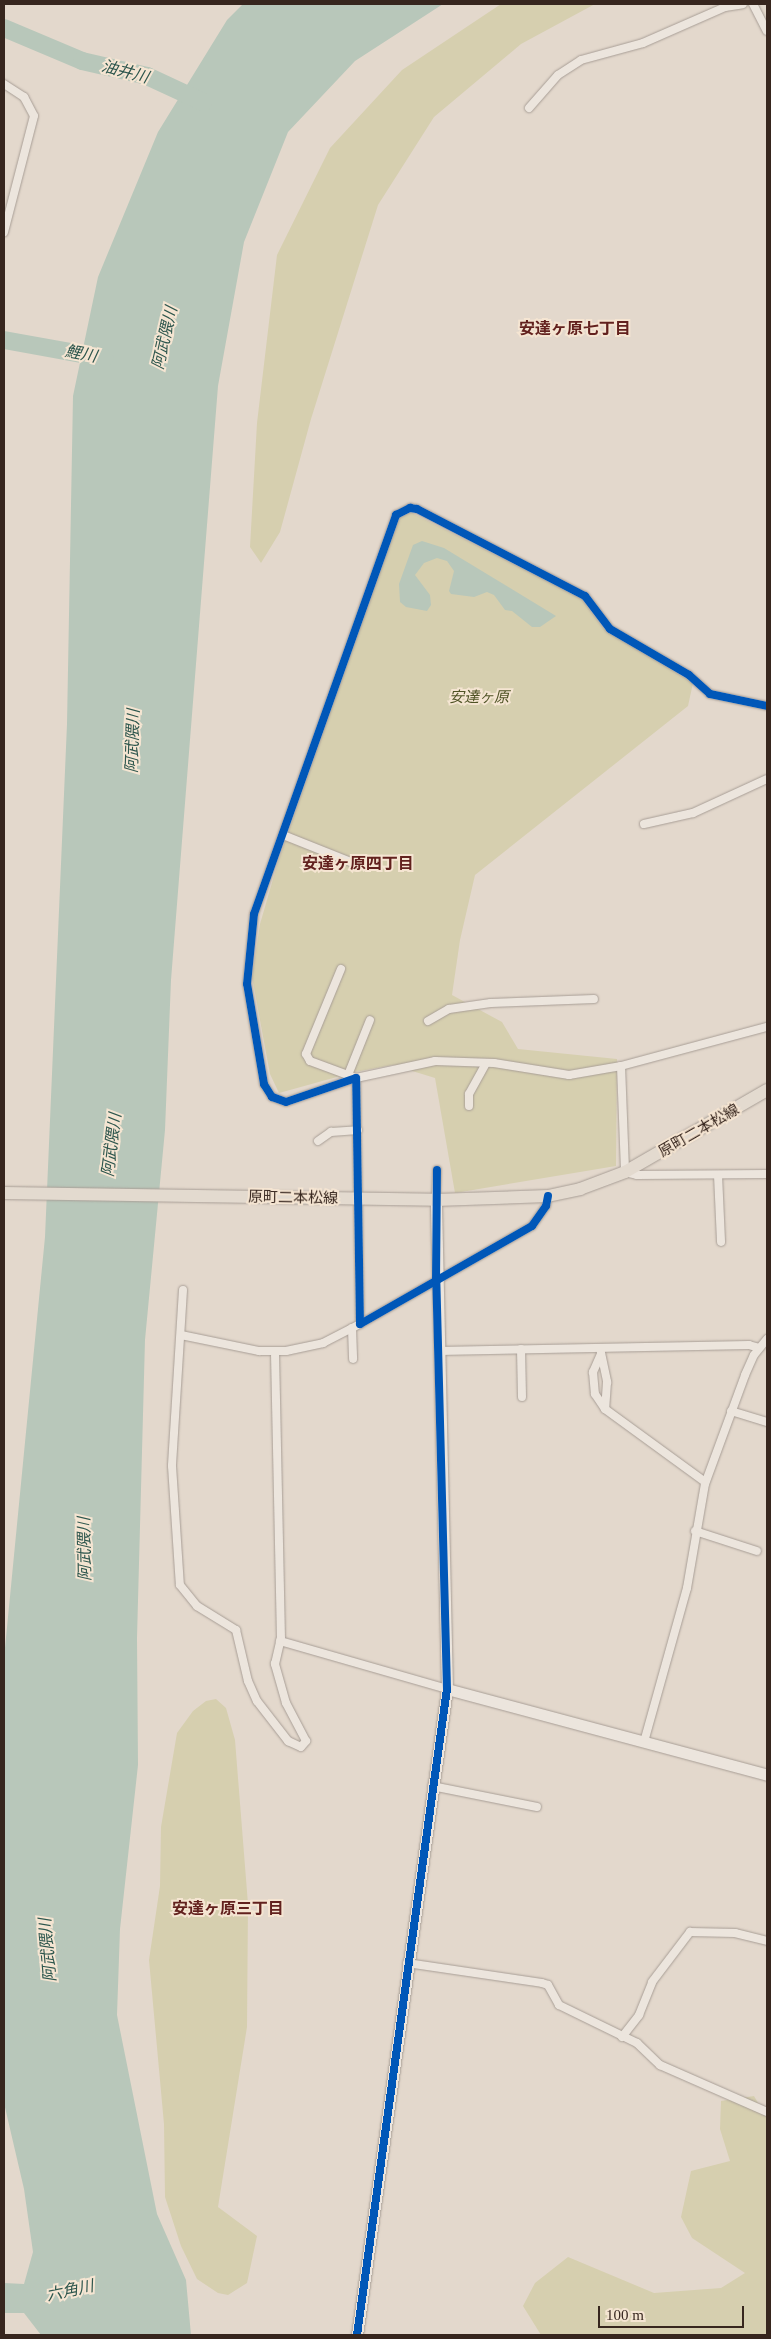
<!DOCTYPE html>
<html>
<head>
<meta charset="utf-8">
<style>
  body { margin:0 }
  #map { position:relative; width:771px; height:2339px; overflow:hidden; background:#e3d8cc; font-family:"Times New Roman","Noto Sans JP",serif }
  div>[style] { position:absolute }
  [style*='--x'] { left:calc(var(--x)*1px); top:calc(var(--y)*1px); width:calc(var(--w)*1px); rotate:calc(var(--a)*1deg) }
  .green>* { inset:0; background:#d6cfaf }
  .water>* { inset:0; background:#b8c7ba }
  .river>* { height:18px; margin:-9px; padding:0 9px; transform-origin:9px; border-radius:9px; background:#b8c7ba }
  .roads { filter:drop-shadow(0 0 1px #a89e96) drop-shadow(0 0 1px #a89e96) }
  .street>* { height:8px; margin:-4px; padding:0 4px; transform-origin:4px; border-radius:4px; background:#ece5dd }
  .secondary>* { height:11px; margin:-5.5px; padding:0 5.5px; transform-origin:5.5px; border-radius:5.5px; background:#ece5dd }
  .primary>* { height:12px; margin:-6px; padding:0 6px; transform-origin:6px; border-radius:6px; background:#e3dacf }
  .cycleway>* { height:8px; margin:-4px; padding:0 4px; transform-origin:4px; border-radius:4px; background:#0057b8 }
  span { translate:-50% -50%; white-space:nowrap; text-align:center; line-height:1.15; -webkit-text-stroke:4px #f5e5d2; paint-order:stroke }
  .park-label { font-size:15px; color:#4f5325; font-style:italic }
  .street-label { font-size:15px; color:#37261e }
  .water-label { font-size:16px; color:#2d564d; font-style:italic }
  .neighbourhood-label { font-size:16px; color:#62211e; font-weight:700 }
  .frame { position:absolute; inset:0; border:5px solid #37261e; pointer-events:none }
  .scale { position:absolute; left:598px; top:2306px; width:146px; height:22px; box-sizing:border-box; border:2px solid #37261e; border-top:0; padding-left:6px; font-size:15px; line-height:18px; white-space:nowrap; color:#37261e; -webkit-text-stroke:4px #f5e5d2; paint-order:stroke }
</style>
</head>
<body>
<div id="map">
  <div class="green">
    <i style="clip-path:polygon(501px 4px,595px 4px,521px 44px,434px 117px,378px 205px,311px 419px,280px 532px,261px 563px,250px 547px,257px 423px,277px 255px,330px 148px,402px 70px)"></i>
    <i style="clip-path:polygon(408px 511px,581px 598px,603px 628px,693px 683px,688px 706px,475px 875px,460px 940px,452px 995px,502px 1022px,518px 1049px,617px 1059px,616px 1166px,455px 1193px,435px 1078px,393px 1065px,355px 1072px,279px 1093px,270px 1074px,252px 977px,260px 924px,278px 862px,397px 519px)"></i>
    <i style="clip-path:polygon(216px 1699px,226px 1708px,235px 1740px,248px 1904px,247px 2027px,218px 2207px,257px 2236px,247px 2283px,228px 2295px,218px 2293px,197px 2279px,181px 2246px,165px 2197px,164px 2124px,149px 1960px,160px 1886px,161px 1827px,177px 1733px,193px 1711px,206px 1701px)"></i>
    <i style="clip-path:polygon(754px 2096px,767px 2118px,767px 2335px,541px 2335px,523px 2306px,535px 2283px,568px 2257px,654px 2293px,721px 2288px,745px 2273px,692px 2238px,681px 2217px,691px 2171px,730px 2161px,720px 2129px,721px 2101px)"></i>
  </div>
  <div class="water">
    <i style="clip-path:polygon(243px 4px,443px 4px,355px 61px,288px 132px,244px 242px,218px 386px,171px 980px,165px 1130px,145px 1340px,137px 1638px,138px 1765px,120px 1929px,117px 2015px,157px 2214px,186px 2280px,191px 2335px,41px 2335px,24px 2313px,4px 2313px,4px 2283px,24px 2284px,33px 2252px,24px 2189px,4px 2103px,4px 1658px,45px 1237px,67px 724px,73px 396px,98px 277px,158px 132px,227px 20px)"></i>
    <i style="clip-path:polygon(422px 541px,444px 548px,556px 616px,540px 627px,532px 627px,512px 611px,505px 610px,494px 595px,487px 592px,474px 597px,451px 594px,449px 591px,454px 571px,447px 561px,437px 558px,424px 563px,415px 575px,430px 595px,431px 605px,427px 611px,406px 607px,400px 602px,399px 584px,413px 545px)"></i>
  </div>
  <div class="river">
    <i style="--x:4;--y:28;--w:85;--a:22.9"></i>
    <i style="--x:82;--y:61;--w:67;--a:13"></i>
    <i style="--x:147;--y:76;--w:62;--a:24.9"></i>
    <i style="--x:4;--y:340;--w:102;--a:10.2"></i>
  </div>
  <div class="roads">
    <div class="street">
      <i style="--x:753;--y:4;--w:30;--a:63"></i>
      <i style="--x:4;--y:84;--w:24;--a:33"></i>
      <i style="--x:24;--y:97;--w:21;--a:62"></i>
      <i style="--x:34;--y:116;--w:120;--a:104.5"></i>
      <i style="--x:529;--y:108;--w:44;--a:-48.7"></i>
      <i style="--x:558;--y:75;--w:27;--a:-33"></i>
      <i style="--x:581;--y:60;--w:64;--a:-15.3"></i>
      <i style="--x:643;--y:43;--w:90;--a:-23.7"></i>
      <i style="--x:725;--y:7;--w:18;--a:-9"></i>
      <i style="--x:644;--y:824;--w:50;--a:-12.7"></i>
      <i style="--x:693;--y:813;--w:81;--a:-24.7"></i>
      <i style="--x:283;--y:835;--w:73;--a:21.7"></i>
      <i style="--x:341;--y:969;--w:92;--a:112.4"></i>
      <i style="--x:306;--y:1054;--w:8;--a:60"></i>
      <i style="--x:310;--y:1061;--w:49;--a:20.3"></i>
      <i style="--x:356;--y:1078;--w:81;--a:-12.1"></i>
      <i style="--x:435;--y:1061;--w:59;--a:1.9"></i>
      <i style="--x:494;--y:1063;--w:76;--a:9.1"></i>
      <i style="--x:569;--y:1075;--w:53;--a:-9.8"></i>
      <i style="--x:621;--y:1066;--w:151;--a:-15"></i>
      <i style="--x:428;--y:1021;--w:24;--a:-30"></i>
      <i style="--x:449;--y:1009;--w:42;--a:-8.1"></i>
      <i style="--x:491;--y:1003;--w:103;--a:-2.2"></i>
      <i style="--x:621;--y:1066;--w:106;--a:87.8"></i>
      <i style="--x:625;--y:1172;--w:12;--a:14"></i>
      <i style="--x:637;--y:1175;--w:130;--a:-0.4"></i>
      <i style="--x:348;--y:1075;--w:59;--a:-68.2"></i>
      <i style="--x:469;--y:1106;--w:12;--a:-90"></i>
      <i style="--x:469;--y:1094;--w:35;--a:-61"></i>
      <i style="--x:318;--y:1141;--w:16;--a:-35"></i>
      <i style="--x:331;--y:1132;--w:27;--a:-4"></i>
      <i style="--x:718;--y:1175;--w:67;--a:87.4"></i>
      <i style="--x:548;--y:1196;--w:10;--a:101"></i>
      <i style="--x:546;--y:1206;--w:24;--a:125"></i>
      <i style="--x:532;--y:1226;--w:198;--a:150.3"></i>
      <i style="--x:360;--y:1324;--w:246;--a:-90.9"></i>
      <i style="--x:356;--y:1078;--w:74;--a:161.1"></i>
      <i style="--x:286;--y:1102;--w:15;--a:-160"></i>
      <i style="--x:272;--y:1097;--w:15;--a:-122"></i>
      <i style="--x:264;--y:1084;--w:101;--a:-99.6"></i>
      <i style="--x:247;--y:984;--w:70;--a:-84.3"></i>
      <i style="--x:254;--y:914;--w:424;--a:-70.4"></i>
      <i style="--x:396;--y:515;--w:16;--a:-27"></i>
      <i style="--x:410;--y:508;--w:7;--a:8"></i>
      <i style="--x:417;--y:509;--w:189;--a:27.4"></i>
      <i style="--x:585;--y:596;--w:41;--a:52.9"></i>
      <i style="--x:610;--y:629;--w:91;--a:30.2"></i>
      <i style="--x:689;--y:675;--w:28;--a:42"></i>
      <i style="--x:710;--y:694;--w:58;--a:11.9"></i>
      <i style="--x:436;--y:1200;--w:30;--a:-88"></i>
      <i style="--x:183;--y:1290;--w:176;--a:93.6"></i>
      <i style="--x:172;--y:1466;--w:119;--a:86.2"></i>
      <i style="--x:180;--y:1585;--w:27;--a:51"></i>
      <i style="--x:197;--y:1606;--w:46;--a:31.6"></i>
      <i style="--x:236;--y:1630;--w:52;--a:76.8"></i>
      <i style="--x:248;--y:1681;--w:22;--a:66"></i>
      <i style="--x:257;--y:1701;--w:51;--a:52.2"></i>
      <i style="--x:288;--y:1741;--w:14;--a:25"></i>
      <i style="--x:301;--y:1747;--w:8;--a:-50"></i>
      <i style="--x:306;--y:1741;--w:43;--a:-117.8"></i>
      <i style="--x:286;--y:1703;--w:41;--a:-105.8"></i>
      <i style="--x:275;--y:1664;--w:26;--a:-77"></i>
      <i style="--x:281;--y:1639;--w:288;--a:-91.2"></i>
      <i style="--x:352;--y:1328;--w:31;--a:88"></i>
      <i style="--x:181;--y:1335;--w:80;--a:11.6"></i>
      <i style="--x:259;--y:1351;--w:27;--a:0"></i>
      <i style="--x:286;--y:1351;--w:38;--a:-12"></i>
      <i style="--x:323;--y:1343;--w:42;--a:-27.2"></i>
      <i style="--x:600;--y:1348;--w:35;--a:78"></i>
      <i style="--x:607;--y:1382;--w:27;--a:94"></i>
      <i style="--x:605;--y:1409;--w:124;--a:36.1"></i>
      <i style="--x:521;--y:1349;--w:48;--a:88.8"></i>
      <i style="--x:439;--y:1351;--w:310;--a:-1.1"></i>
      <i style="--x:749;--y:1345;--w:10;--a:17"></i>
      <i style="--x:601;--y:1354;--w:20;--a:114"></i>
      <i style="--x:593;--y:1372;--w:22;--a:85"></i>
      <i style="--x:595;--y:1394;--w:18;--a:56"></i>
      <i style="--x:731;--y:1411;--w:38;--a:17"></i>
      <i style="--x:695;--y:1531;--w:65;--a:17.9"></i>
      <i style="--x:280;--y:1641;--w:174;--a:16"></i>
      <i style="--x:644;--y:1742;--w:160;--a:-74.4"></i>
      <i style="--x:687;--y:1588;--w:106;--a:-80.2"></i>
      <i style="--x:705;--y:1484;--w:116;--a:-69.8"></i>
      <i style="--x:745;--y:1375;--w:22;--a:-66"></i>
      <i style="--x:754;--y:1355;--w:21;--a:-51"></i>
      <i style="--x:432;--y:1786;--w:107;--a:11.3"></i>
      <i style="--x:407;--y:1963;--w:136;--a:8.4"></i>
      <i style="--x:542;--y:1983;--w:6;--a:18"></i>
      <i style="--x:548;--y:1985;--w:23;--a:61"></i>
      <i style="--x:559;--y:2005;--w:87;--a:26"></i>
      <i style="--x:637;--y:2043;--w:32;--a:44"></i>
      <i style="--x:660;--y:2065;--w:117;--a:23.7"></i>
      <i style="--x:622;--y:2037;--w:28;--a:-52"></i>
      <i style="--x:639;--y:2015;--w:35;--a:-68"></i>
      <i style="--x:652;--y:1982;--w:63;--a:-52.8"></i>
      <i style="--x:690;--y:1932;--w:45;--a:1.3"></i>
      <i style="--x:735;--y:1933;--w:33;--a:14"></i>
    </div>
    <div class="secondary">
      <i style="--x:447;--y:1689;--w:331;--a:15"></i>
      <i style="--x:357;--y:2335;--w:652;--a:-82.07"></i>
      <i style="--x:447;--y:1689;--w:489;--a:-91.3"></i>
    </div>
    <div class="primary">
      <i style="--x:4;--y:1193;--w:432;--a:0.9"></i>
      <i style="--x:436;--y:1200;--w:112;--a:-2"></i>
      <i style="--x:548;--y:1196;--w:33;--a:-12"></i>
      <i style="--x:580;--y:1189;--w:48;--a:-20.7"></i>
      <i style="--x:625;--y:1172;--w:164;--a:-30"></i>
    </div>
  </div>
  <div class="cycleway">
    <i style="--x:548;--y:1196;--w:10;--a:101"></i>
    <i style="--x:546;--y:1206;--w:24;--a:125"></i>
    <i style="--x:532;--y:1226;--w:198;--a:150.3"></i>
    <i style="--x:360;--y:1324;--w:246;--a:-90.9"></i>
    <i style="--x:356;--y:1078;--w:74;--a:161.1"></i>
    <i style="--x:286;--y:1102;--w:15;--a:-160"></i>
    <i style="--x:272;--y:1097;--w:15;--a:-122"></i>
    <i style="--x:264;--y:1084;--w:101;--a:-99.6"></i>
    <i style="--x:247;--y:984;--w:70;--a:-84.3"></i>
    <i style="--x:254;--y:914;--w:424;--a:-70.4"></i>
    <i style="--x:396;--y:515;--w:16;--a:-27"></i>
    <i style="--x:410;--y:508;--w:7;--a:8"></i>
    <i style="--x:417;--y:509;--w:189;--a:27.4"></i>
    <i style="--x:585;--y:596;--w:41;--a:52.9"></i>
    <i style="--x:610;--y:629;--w:91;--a:30.2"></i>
    <i style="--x:689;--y:675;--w:28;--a:42"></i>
    <i style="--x:710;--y:694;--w:58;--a:11.9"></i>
    <i style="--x:357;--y:2335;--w:652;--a:-82.07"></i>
    <i style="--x:447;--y:1689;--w:408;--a:-91.5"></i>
    <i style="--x:436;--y:1281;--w:111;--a:-89.5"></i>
  </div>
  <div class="park-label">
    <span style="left:479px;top:698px">安達ヶ原</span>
  </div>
  <div class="street-label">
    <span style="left:699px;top:1131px;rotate:-30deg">原町二本松線</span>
    <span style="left:293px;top:1198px;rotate:1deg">原町二本松線</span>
  </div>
  <div class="water-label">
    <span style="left:125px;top:72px;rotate:15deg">油井川</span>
    <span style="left:165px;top:338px;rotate:-77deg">阿武隈川</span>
    <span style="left:81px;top:354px;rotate:11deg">鯉川</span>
    <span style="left:133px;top:741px;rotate:-88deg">阿武隈川</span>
    <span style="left:112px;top:1145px;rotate:-83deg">阿武隈川</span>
    <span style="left:85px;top:1549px;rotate:-91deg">阿武隈川</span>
    <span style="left:48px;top:1950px;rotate:-95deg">阿武隈川</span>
    <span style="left:70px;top:2291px;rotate:-12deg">六角川</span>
  </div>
  <div class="neighbourhood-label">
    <span style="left:575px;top:329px">安達ヶ原七丁目</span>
    <span style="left:358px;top:864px">安達ヶ原四丁目</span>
    <span style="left:228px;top:1909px">安達ヶ原三丁目</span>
  </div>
  <div class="frame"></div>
  <div class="scale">100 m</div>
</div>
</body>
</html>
